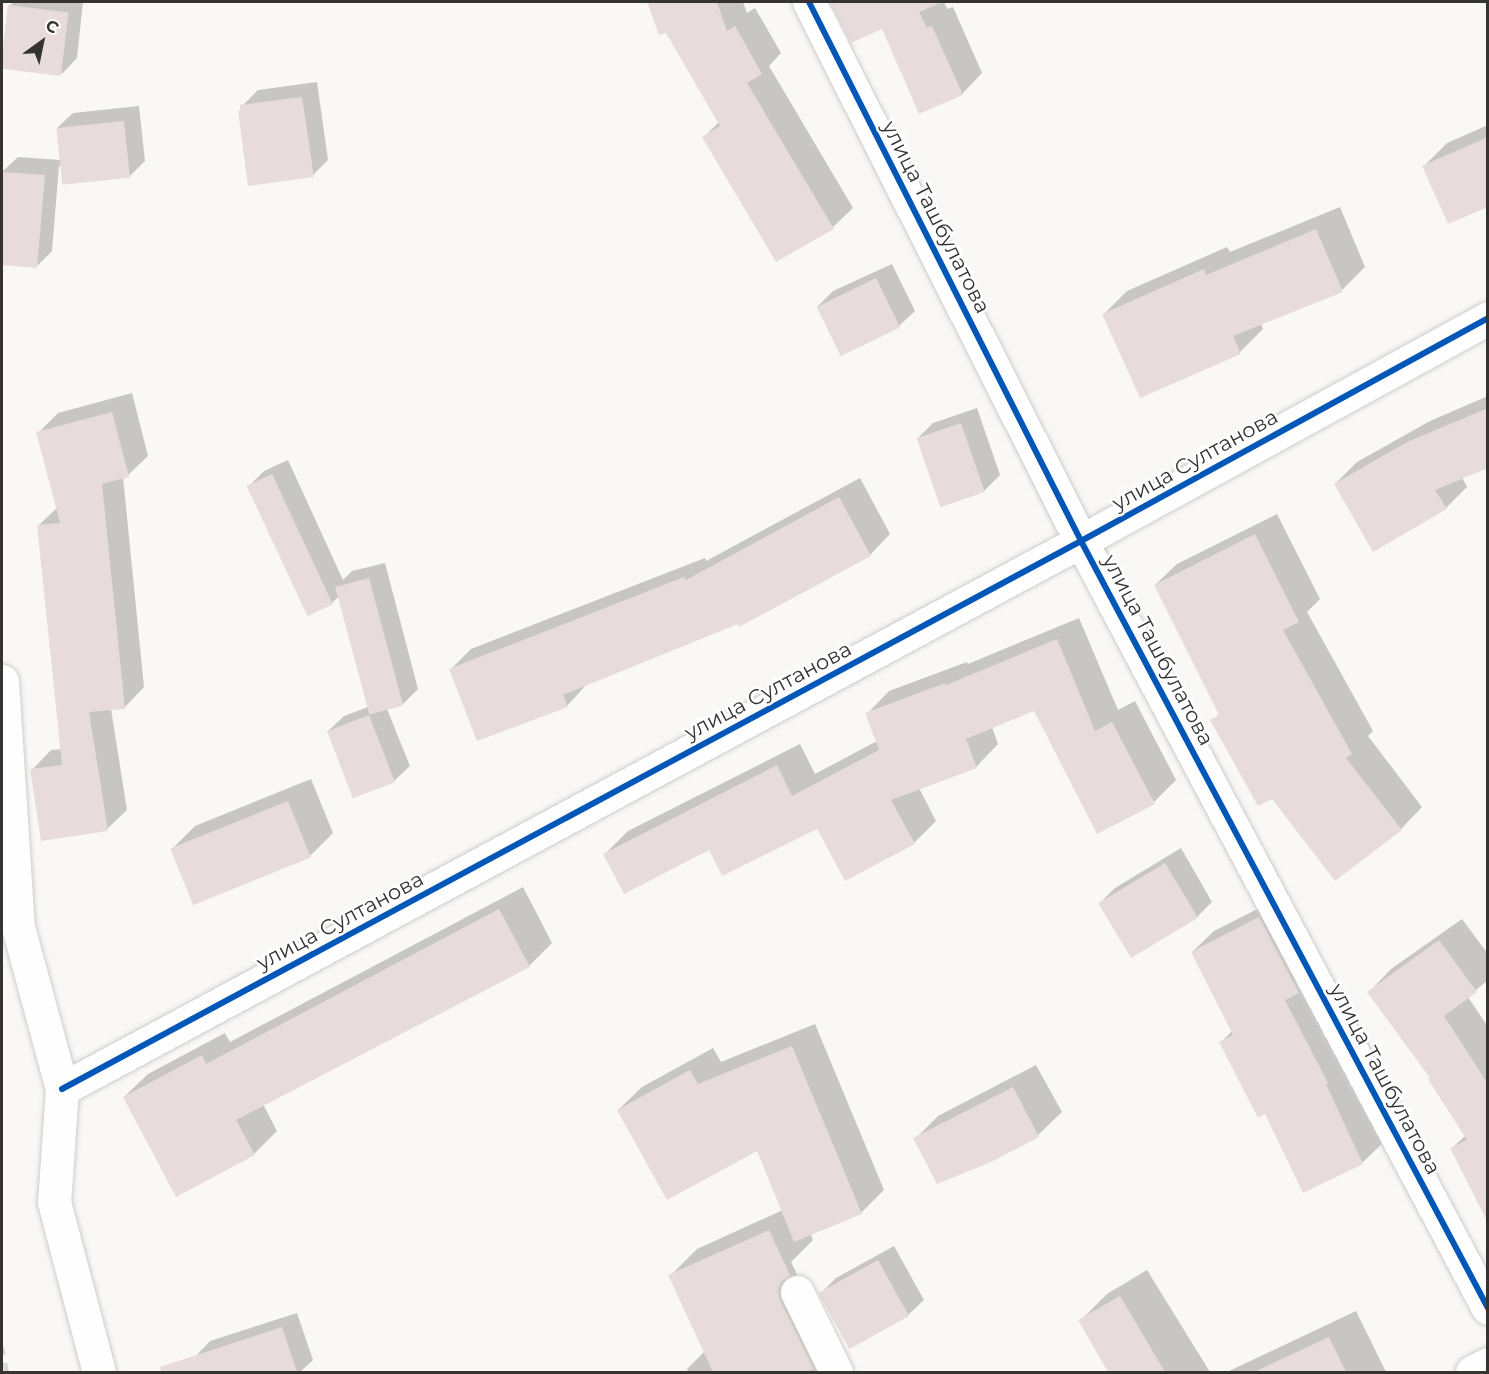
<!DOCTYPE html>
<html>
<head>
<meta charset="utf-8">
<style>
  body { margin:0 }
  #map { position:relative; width:1489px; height:1374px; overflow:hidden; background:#faf8f6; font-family:Montserrat,sans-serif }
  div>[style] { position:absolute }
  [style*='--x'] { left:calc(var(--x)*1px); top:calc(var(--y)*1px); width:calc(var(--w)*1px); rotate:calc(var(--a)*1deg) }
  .shadow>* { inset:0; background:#0003 }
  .building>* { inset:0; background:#e7dcdb; transform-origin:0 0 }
  .roads { filter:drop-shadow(0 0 2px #cecdcb) drop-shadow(0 0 2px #cecdcb) }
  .minor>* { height:33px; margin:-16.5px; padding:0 16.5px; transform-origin:16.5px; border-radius:16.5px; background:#fefefe }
  .rail>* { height:4.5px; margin-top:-2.25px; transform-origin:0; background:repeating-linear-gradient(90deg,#dad9d8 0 8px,transparent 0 16px) }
  .cycleway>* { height:6px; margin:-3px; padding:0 3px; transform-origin:3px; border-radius:3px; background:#0057b8 }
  span { translate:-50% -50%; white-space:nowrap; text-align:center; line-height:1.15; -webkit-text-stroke:5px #fff; paint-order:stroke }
  .street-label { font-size:21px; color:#353433 }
  .frame { position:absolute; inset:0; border:3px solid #353433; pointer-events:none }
  .north { position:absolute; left:12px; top:12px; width:60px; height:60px; -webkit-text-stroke:4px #fff; paint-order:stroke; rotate:33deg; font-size:16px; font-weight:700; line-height:24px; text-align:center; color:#353433 }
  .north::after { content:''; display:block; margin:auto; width:21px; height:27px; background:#353433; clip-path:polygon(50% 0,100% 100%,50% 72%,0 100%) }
</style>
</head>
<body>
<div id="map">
  <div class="shadow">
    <i style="clip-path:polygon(14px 2px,83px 2px,77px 58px,62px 74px,9px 6px)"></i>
    <i style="clip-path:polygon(649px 2px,743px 2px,747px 13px,755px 8px,781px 53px,769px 66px,853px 208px,833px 227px,704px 137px,719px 122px,667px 31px,660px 34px)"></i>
    <i style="clip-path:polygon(831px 2px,944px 2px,947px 9px,953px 7px,982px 73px,962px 94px,882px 27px,851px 41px)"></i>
    <i style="clip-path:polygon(317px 82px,328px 160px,313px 175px,242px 106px,258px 90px)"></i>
    <i style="clip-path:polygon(139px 106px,145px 161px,129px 177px,59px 166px,52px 251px,36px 267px,2px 264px,2px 172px,18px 157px,60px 160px,57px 128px,73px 113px)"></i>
    <i style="clip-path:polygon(1488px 125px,1488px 205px,1424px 166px,1447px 143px)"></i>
    <i style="clip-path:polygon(1340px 207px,1365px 267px,1342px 290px,1261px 324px,1263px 329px,1240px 352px,1104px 314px,1127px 291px,1227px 247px,1230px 252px)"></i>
    <i style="clip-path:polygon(892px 264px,915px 311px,899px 326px,817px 307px,833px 291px)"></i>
    <i style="clip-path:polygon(132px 393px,148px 456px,128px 475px,123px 477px,144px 687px,125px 707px,111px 709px,127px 810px,107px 829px,32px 770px,51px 750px,62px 749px,38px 526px,58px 507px,38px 433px,58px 413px)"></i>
    <i style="clip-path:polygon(1488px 396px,1488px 467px,1462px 477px,1467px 487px,1446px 508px,1335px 484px,1357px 462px,1430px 421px)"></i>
    <i style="clip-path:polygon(977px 408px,1000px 475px,984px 491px,917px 439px,933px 423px)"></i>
    <i style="clip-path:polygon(288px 460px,343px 580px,352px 571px,385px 563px,418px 689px,402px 705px,387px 709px,410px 766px,394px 781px,328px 731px,344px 716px,368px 707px,339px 596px,331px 604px,249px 486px,264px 471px)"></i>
    <i style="clip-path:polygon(860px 478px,890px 534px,870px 555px,738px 622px,587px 684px,567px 706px,451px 669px,471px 649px,705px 558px,706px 561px)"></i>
    <i style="clip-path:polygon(1277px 514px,1320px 599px,1307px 612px,1373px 731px,1368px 736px,1422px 807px,1401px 829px,1212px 721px,1220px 713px,1155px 585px,1177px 564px)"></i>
    <i style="clip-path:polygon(1079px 618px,1118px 710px,1135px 701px,1176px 780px,1154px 802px,1035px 709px,992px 727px,998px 744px,976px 767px,919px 788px,936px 821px,914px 843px,818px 827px,710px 848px,605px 854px,628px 831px,800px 744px,815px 774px,877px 741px,867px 714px,889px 691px,967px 662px,968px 664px)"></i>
    <i style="clip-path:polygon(311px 779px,333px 833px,310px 856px,172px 849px,195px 826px)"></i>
    <i style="clip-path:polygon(1181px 848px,1212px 902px,1197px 917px,1100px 903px,1115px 888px)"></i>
    <i style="clip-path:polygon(523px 887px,552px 943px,529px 966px,263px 1104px,277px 1131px,254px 1154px,124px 1097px,148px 1074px,225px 1033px,230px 1042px)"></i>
    <i style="clip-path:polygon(1281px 897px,1384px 1142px,1362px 1163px,1303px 1191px,1266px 1112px,1221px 1042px,1233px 1030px,1192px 952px,1214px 931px)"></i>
    <i style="clip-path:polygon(1462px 919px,1488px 954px,1488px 980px,1468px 997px,1488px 1027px,1488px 1220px,1452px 1148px,1466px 1135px,1431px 1077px,1369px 992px,1391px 969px)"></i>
    <i style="clip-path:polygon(815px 1024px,884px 1190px,861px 1213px,810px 1233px,813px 1240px,791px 1262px,846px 1372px,689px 1372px,687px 1369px,705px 1351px,670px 1276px,697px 1249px,783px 1210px,758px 1149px,618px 1110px,642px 1087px,713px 1048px,721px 1062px)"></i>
    <i style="clip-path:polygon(1036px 1065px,1062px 1112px,1038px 1135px,990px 1161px,915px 1139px,938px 1116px)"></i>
    <i style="clip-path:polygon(894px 1246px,924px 1300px,908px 1315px,821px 1293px,836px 1278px)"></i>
    <i style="clip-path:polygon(1147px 1270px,1210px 1372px,1110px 1372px,1080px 1321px,1107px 1294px)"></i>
    <i style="clip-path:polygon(1356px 1311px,1386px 1372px,1227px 1372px)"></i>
    <i style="clip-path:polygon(297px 1313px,313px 1360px,300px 1372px,200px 1372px,195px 1357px,210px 1341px)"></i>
  </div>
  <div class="building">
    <i style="clip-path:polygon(647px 2px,717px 2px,727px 31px,735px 26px,762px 74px,747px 83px,834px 229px,776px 262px,702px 137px,720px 126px,666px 33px,659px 35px)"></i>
    <i style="clip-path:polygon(830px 2px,942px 2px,919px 12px,927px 28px,932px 26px,963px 95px,919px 114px,882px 29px,851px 43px)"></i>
    <i style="left:8px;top:5px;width:61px;height:64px;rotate:7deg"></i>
    <i style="clip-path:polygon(302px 97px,314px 177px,248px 186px,238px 111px,240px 110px,240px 105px)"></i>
    <i style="left:124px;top:121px;width:57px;height:68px;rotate:84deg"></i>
    <i style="clip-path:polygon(1488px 137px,1488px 207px,1448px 224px,1422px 166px)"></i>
    <i style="clip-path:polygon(2px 172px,45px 175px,37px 268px,2px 265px)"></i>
    <i style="clip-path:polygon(1316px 229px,1343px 292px,1233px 336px,1241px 354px,1140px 398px,1102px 314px,1204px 269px,1206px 275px)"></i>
    <i style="left:876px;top:278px;width:55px;height:66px;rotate:64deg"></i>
    <i style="clip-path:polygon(1488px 408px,1488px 468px,1435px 490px,1447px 509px,1373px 552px,1334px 484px,1407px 442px)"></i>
    <i style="clip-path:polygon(112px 412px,129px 477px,102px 484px,125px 709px,89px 712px,108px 831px,41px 841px,30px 769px,62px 765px,37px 525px,60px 523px,36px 432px)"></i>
    <i style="left:961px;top:423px;width:73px;height:47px;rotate:71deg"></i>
    <i style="left:272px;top:474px;width:144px;height:28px;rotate:65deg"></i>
    <i style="clip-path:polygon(839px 497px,871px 556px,739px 627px,738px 624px,563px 695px,568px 707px,477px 741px,449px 669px,684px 577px,686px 580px)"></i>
    <i style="clip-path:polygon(1255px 534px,1299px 622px,1283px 630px,1352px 754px,1346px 758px,1402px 830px,1335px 881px,1272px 799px,1258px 806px,1210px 720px,1219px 715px,1154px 585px)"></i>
    <i style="left:369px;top:578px;width:132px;height:35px;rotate:75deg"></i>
    <i style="clip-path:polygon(1057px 639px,1095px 731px,1112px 722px,1155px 804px,1097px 834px,1034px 711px,966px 739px,977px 768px,891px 800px,915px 844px,845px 881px,817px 829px,722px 876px,709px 850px,624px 894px,603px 854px,777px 765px,792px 796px,879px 750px,865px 713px,945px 683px,946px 685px)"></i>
    <i style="left:369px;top:715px;width:72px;height:45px;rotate:69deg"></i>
    <i style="left:288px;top:801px;width:61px;height:127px;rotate:68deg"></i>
    <i style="left:1165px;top:863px;width:64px;height:78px;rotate:59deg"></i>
    <i style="clip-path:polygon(499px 909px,530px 967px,236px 1120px,255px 1155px,176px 1197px,123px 1097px,202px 1055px,206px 1064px)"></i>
    <i style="clip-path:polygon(1259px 917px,1299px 993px,1285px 1000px,1328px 1083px,1326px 1084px,1363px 1164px,1303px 1193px,1265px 1114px,1258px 1118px,1219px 1042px,1233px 1035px,1191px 952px)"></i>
    <i style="clip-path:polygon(1439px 940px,1477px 992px,1444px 1016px,1488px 1084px,1488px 1223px,1450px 1148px,1467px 1140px,1428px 1079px,1430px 1078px,1367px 992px)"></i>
    <i style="clip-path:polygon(792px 1046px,862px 1214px,794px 1242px,757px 1151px,667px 1200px,617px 1110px,690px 1070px,698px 1084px)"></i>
    <i style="clip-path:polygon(1013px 1087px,1039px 1137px,991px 1162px,937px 1184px,913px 1138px)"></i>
    <i style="clip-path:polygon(769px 1230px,790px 1275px,781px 1282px,778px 1290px,780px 1300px,814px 1369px,807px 1372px,713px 1372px,668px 1275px)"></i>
    <i style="left:878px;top:1260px;width:64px;height:68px;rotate:61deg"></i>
    <i style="clip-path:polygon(1120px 1296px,1165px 1372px,1108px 1372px,1078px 1320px)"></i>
    <i style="clip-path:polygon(282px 1327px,297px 1372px,161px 1372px,160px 1367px)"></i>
    <i style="clip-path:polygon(1329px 1337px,1346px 1372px,1254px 1372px)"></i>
  </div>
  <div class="roads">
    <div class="minor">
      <i style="--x:809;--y:2;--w:604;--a:63.22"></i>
      <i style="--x:1081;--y:541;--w:868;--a:62.05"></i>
      <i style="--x:2;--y:681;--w:247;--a:86.3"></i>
      <i style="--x:18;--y:927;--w:168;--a:74.8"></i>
      <i style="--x:62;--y:1089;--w:113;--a:94"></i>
      <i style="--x:54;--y:1202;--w:176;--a:75.2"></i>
      <i style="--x:62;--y:1089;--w:1157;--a:-28.27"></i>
      <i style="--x:1081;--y:541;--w:464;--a:-28.7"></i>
      <i style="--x:797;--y:1292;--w:89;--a:64"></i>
      <i style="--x:1472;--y:1372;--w:18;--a:-27"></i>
    </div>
  </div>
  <div class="rail">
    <i style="--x:2;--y:1347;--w:25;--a:79"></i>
  </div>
  <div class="cycleway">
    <i style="--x:809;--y:2;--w:604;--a:63.22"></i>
    <i style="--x:1081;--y:541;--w:868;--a:62.05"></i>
    <i style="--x:62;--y:1089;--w:1157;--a:-28.27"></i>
    <i style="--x:1081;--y:541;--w:464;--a:-28.7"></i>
  </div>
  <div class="street-label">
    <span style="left:936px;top:217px;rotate:63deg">улица Ташбулатова</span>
    <span style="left:1195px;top:460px;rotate:-29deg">улица Султанова</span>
    <span style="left:1158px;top:650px;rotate:62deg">улица Ташбулатова</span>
    <span style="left:768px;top:691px;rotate:-28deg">улица Султанова</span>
    <span style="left:340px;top:921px;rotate:-28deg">улица Султанова</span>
    <span style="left:1385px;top:1079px;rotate:62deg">улица Ташбулатова</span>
  </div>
  <div class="frame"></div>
  <div class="north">С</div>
</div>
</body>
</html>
